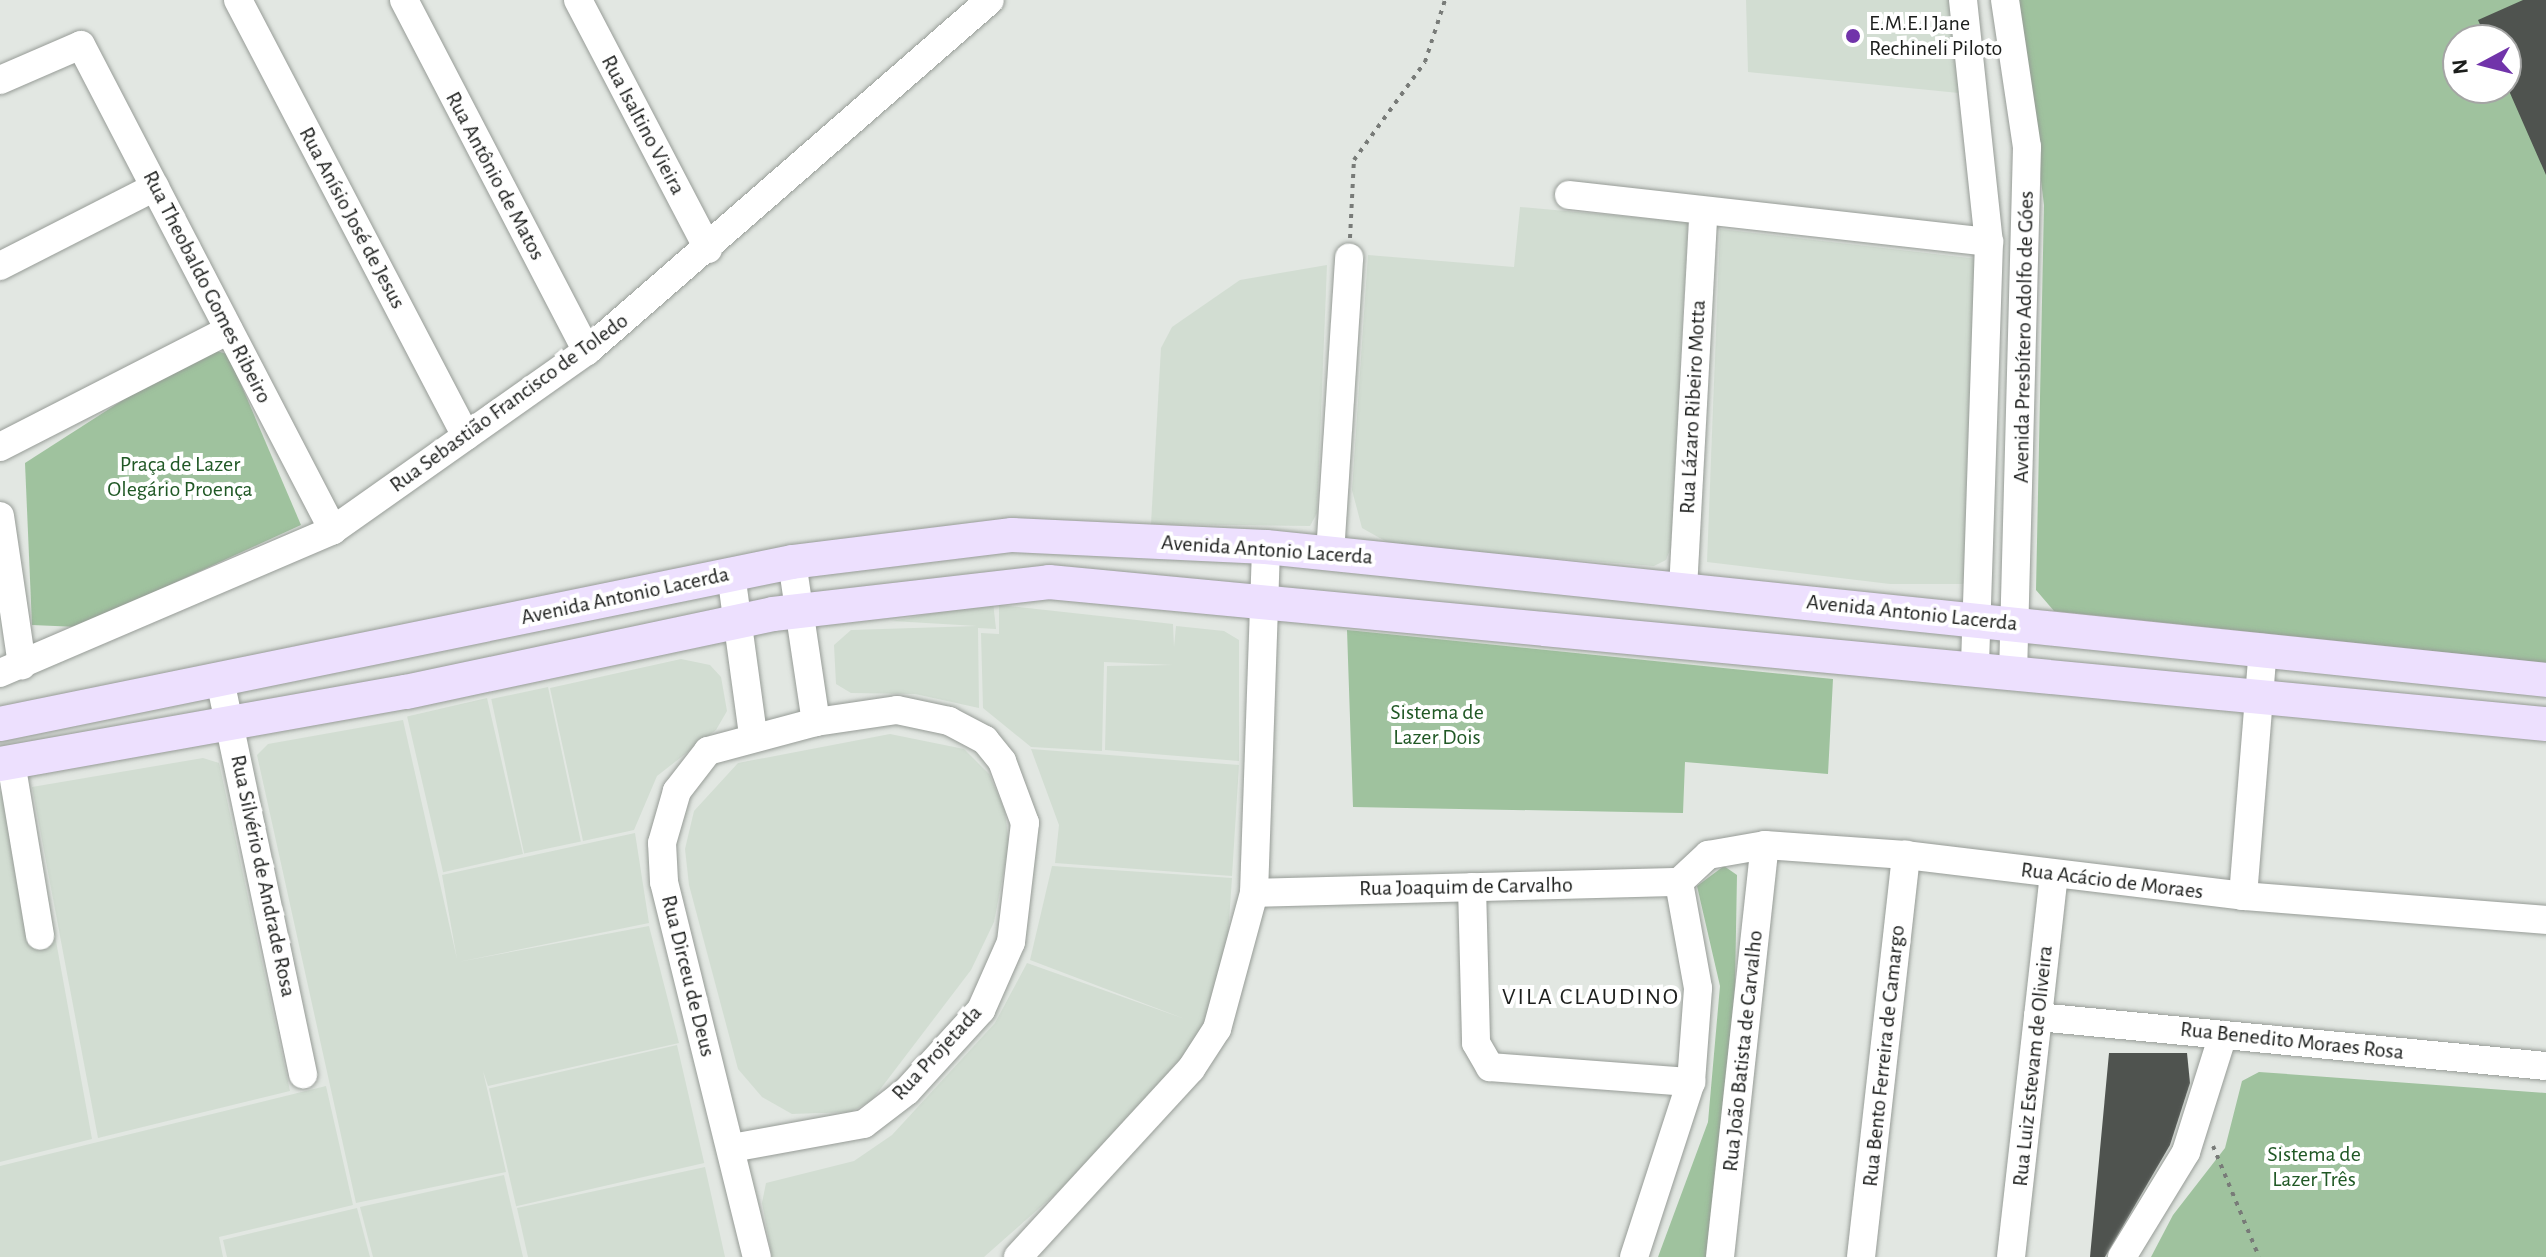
<!DOCTYPE html>
<html>
<head>
<meta charset="utf-8">
<style>
  body { margin:0 }
  #map { position:relative; width:2546px; height:1257px; overflow:hidden; background:#e2e7e2; font-family:"Alegreya Sans",sans-serif }
  div>[style] { position:absolute }
  [style*='--x'] { left:calc(var(--x)*1px); top:calc(var(--y)*1px); width:calc(var(--w)*1px); rotate:calc(var(--a)*1deg) }
  .built>* { inset:0; background:#d2ddd2; transform-origin:0 0 }
  .green>* { inset:0; background:#9fc29e }
  .building>* { inset:0; background:#4f534f }
  .path>* { height:4px; margin-top:-2px; transform-origin:0; background:repeating-linear-gradient(90deg,#787b78 0 4px,transparent 0 10px) }
  .roads { filter:drop-shadow(0 0 2px #979c97) drop-shadow(0 0 2px #979c97) }
  .minor>* { height:28px; margin:-14px; padding:0 14px; transform-origin:14px; border-radius:14px; background:#fff }
  .major>* { height:34px; margin:-17px; padding:0 17px; transform-origin:17px; border-radius:17px; background:#ede0fe }
  .dots>* { width:22px; height:22px; translate:-50% -50%; box-sizing:border-box; border:4px solid #fff; border-radius:50% }
  span { translate:-50% -50%; white-space:nowrap; text-align:center; line-height:1.15; -webkit-text-stroke:8px #fff; paint-order:stroke }
  .poi-label { font-size:22px; color:#1c1e1c }
  .left { translate:0 -50%; text-align:left }
  .street-label { font-size:22px; color:#1c1e1c }
  .park-label { font-size:22px; color:#205825 }
  .neighbourhood-label { font-size:24px; color:#1c1e1c; letter-spacing:2px }
  .north { position:absolute; left:2442px; top:24px; width:80px; height:80px; box-sizing:border-box; background:#fff; border:2px solid #a4a5a4; border-radius:50%; rotate:263deg; font-size:22px; font-weight:700; line-height:32px; text-align:center; color:#1c1e1c }
  .north::after { content:''; display:block; margin:auto; width:28px; height:36px; background:#7134aa; clip-path:polygon(50% 0,100% 100%,50% 72%,0 100%) }
</style>
</head>
<body>
<div id="map">
  <div class="built">
    <i style="clip-path:polygon(1746px 0,1953px 0,1969px 94px,1748px 72px)"></i>
    <i style="clip-path:polygon(1520px 207px,1688px 222px,1671px 547px,1666px 560px,1654px 566px,1394px 546px,1362px 528px,1352px 490px,1368px 255px,1514px 267px)"></i>
    <i style="clip-path:polygon(1720px 229px,1978px 259px,1964px 584px,1890px 584px,1707px 562px)"></i>
    <i style="clip-path:polygon(1327px 265px,1317px 513px,1310px 526px,1151px 524px,1161px 348px,1172px 327px,1240px 280px)"></i>
    <i style="clip-path:polygon(993px 602px,996px 629px,978px 628px,979px 708px,915px 694px,851px 693px,836px 684px,834px 645px,851px 630px,977px 626px,892px 621px)"></i>
    <i style="clip-path:polygon(999px 605px,1173px 624px,1174px 647px,1176px 626px,1224px 631px,1239px 640px,1239px 761px,1105px 750px,1107px 666px,1173px 665px,1104px 662px,1102px 751px,1031px 747px,983px 708px,981px 633px,999px 634px)"></i>
    <i style="clip-path:polygon(681px 659px,710px 665px,721px 677px,727px 711px,716px 730px,657px 776px,634px 830px,583px 841px,550px 688px)"></i>
    <i style="left:548px;top:687px;width:158px;height:58px;rotate:78deg"></i>
    <i style="left:487px;top:698px;width:160px;height:82px;rotate:77deg"></i>
    <i style="clip-path:polygon(403px 720px,457px 959px,442px 875px,635px 833px,649px 923px,458px 962px,649px 926px,679px 1043px,488px 1086px,483px 1071px,506px 1172px,356px 1203px,257px 755px,268px 744px)"></i>
    <i style="clip-path:polygon(890px 734px,964px 749px,989px 774px,1005px 811px,1009px 844px,994px 922px,971px 970px,872px 1100px,851px 1112px,792px 1114px,762px 1097px,738px 1069px,689px 885px,685px 849px,694px 811px,738px 763px)"></i>
    <i style="clip-path:polygon(1031px 749px,1239px 765px,1232px 876px,1055px 863px,1059px 825px)"></i>
    <i style="clip-path:polygon(203px 758px,219px 763px,290px 1091px,98px 1138px,32px 787px)"></i>
    <i style="clip-path:polygon(28px 787px,92px 1139px,0 1162px,0 791px)"></i>
    <i style="clip-path:polygon(1052px 866px,1232px 878px,1225px 978px,1206px 1028px,1114px 1142px,984px 1257px,772px 1257px,762px 1203px,766px 1183px,854px 1161px,892px 1135px,995px 1023px,1027px 963px,1185px 1019px,1030px 960px)"></i>
    <i style="left:677px;top:1045px;width:121px;height:193px;rotate:77deg"></i>
    <i style="clip-path:polygon(326px 1086px,353px 1205px,219px 1237px,223px 1257px,0 1257px,0 1166px)"></i>
    <i style="clip-path:polygon(705px 1167px,725px 1257px,528px 1257px,517px 1208px)"></i>
    <i style="clip-path:polygon(504px 1175px,523px 1257px,373px 1257px,360px 1207px)"></i>
    <i style="clip-path:polygon(357px 1208px,370px 1257px,227px 1257px,223px 1240px)"></i>
  </div>
  <div class="green">
    <i style="clip-path:polygon(evenodd,2019px 0,2546px 0,2546px 663px,2054px 611px,2036px 590px,2044px 205px,2019px 0,2458px 40px,2506px 40px,2506px 88px,2458px 88px,2458px 40px)"></i>
    <i style="clip-path:polygon(204px 348px,228px 354px,301px 525px,78px 627px,32px 625px,25px 463px)"></i>
    <i style="clip-path:polygon(1347px 630px,1833px 679px,1828px 774px,1685px 762px,1683px 813px,1353px 807px)"></i>
    <i style="clip-path:polygon(1724px 866px,1737px 875px,1735px 986px,1709px 1257px,1658px 1257px,1708px 1122px,1720px 986px,1697px 886px)"></i>
    <i style="clip-path:polygon(2259px 1072px,2546px 1093px,2546px 1257px,2151px 1257px,2173px 1215px,2225px 1148px,2242px 1081px)"></i>
  </div>
  <div class="building">
    <i style="clip-path:polygon(2523px 0,2546px 0,2546px 175px,2506px 84px,2506px 40px,2487px 40px,2478px 20px)"></i>
    <i style="clip-path:polygon(2109px 1053px,2187px 1053px,2190px 1083px,2170px 1145px,2105px 1257px,2090px 1257px)"></i>
  </div>
  <div class="path">
    <i style="--x:1350;--y:238;--w:78;--a:-87.1"></i>
    <i style="--x:1354;--y:160;--w:121;--a:-54.1"></i>
    <i style="--x:1425;--y:62;--w:65;--a:-72.1"></i>
    <i style="--x:2213;--y:1146;--w:120;--a:67.5"></i>
  </div>
  <div class="roads">
    <div class="minor">
      <i style="--x:238;--y:0;--w:492;--a:62.4"></i>
      <i style="--x:404;--y:0;--w:396;--a:62.5"></i>
      <i style="--x:578;--y:0;--w:281;--a:62.4"></i>
      <i style="--x:1963;--y:0;--w:243;--a:83.9"></i>
      <i style="--x:1989;--y:242;--w:428;--a:91.9"></i>
      <i style="--x:2005;--y:0;--w:149;--a:81.5"></i>
      <i style="--x:2027;--y:147;--w:528;--a:91.52"></i>
      <i style="--x:0;--y:80;--w:88;--a:-23.4"></i>
      <i style="--x:81;--y:45;--w:547;--a:62.54"></i>
      <i style="--x:1569;--y:195;--w:423;--a:6.4"></i>
      <i style="--x:0;--y:266;--w:174;--a:-27"></i>
      <i style="--x:0;--y:447;--w:257;--a:-27.1"></i>
      <i style="--x:0;--y:516;--w:151;--a:81.6"></i>
      <i style="--x:1330;--y:554;--w:297;--a:-86.3"></i>
      <i style="--x:792;--y:562;--w:162;--a:81.5"></i>
      <i style="--x:731;--y:574;--w:162;--a:82.2"></i>
      <i style="--x:1683;--y:589;--w:365;--a:-86.9"></i>
      <i style="--x:0;--y:673;--w:362;--a:-23.2"></i>
      <i style="--x:333;--y:530;--w:311;--a:-35.2"></i>
      <i style="--x:587;--y:351;--w:534;--a:-41.05"></i>
      <i style="--x:220;--y:680;--w:403;--a:78.1"></i>
      <i style="--x:11;--y:762;--w:176;--a:80.5"></i>
      <i style="--x:1472;--y:887;--w:156;--a:88.5"></i>
      <i style="--x:1476;--y:1043;--w:28;--a:60"></i>
      <i style="--x:1490;--y:1067;--w:202;--a:4.3"></i>
      <i style="--x:1254;--y:893;--w:425;--a:-1.5"></i>
      <i style="--x:2243;--y:896;--w:249;--a:-85.4"></i>
      <i style="--x:2038;--y:1017;--w:510;--a:5.51"></i>
      <i style="--x:732;--y:1148;--w:134;--a:-10.3"></i>
      <i style="--x:864;--y:1124;--w:54;--a:-37.5"></i>
      <i style="--x:907;--y:1091;--w:110;--a:-47.6"></i>
      <i style="--x:981;--y:1010;--w:74;--a:-66.2"></i>
      <i style="--x:1011;--y:942;--w:120;--a:-83.3"></i>
      <i style="--x:1025;--y:823;--w:66;--a:-110.4"></i>
      <i style="--x:1002;--y:761;--w:27;--a:-129"></i>
      <i style="--x:985;--y:740;--w:41;--a:-152.2"></i>
      <i style="--x:949;--y:721;--w:53;--a:-168.1"></i>
      <i style="--x:897;--y:710;--w:82;--a:171.6"></i>
      <i style="--x:816;--y:722;--w:112;--a:165"></i>
      <i style="--x:708;--y:751;--w:51;--a:127.8"></i>
      <i style="--x:677;--y:791;--w:54;--a:106.1"></i>
      <i style="--x:662;--y:843;--w:39;--a:87"></i>
      <i style="--x:664;--y:882;--w:386;--a:76.1"></i>
      <i style="--x:1018;--y:1257;--w:255;--a:-47.4"></i>
      <i style="--x:1191;--y:1069;--w:48;--a:-57"></i>
      <i style="--x:1217;--y:1029;--w:141;--a:-74.8"></i>
      <i style="--x:1254;--y:893;--w:346;--a:-88"></i>
      <i style="--x:1634;--y:1257;--w:184;--a:-72"></i>
      <i style="--x:1691;--y:1082;--w:94;--a:-85.7"></i>
      <i style="--x:1698;--y:988;--w:108;--a:-100.2"></i>
      <i style="--x:1679;--y:882;--w:40;--a:-43"></i>
      <i style="--x:1708;--y:855;--w:58;--a:-10"></i>
      <i style="--x:1765;--y:845;--w:141;--a:4.1"></i>
      <i style="--x:1906;--y:855;--w:339;--a:6.9"></i>
      <i style="--x:2243;--y:896;--w:304;--a:4.5"></i>
      <i style="--x:1720;--y:1257;--w:414;--a:-83.8"></i>
      <i style="--x:1861;--y:1257;--w:405;--a:-83.6"></i>
      <i style="--x:2011;--y:1257;--w:384;--a:-83.6"></i>
      <i style="--x:2122;--y:1257;--w:123;--a:-58.6"></i>
      <i style="--x:2186;--y:1152;--w:123;--a:-72.5"></i>
    </div>
    <div class="major">
      <i style="--x:0;--y:724;--w:808;--a:-11.56"></i>
      <i style="--x:792;--y:562;--w:222;--a:-7"></i>
      <i style="--x:1012;--y:535;--w:254;--a:2.7"></i>
      <i style="--x:1266;--y:547;--w:1287;--a:5.93"></i>
      <i style="--x:0;--y:764;--w:412;--a:-10.1"></i>
      <i style="--x:406;--y:692;--w:375;--a:-12"></i>
      <i style="--x:773;--y:614;--w:278;--a:-6.6"></i>
      <i style="--x:1049;--y:582;--w:1504;--a:5.42"></i>
    </div>
  </div>
  <div class="dots">
    <i style="left:1853px;top:36px;background:#7134aa"></i>
  </div>
  <div class="poi-label">
    <span class="left" style="left:1869px;top:36px">E.M.E.I Jane<br>Rechineli Piloto</span>
  </div>
  <div class="street-label">
    <span style="left:643px;top:125px;rotate:62deg">Rua Isaltino Vieira</span>
    <span style="left:495px;top:176px;rotate:62deg">Rua Antônio de Matos</span>
    <span style="left:352px;top:218px;rotate:62deg">Rua Anísio José de Jesus</span>
    <span style="left:207px;top:287px;rotate:63deg">Rua Theobaldo Gomes Ribeiro</span>
    <span style="left:2024px;top:337px;rotate:-89deg">Avenida Presbítero Adolfo de Góes</span>
    <span style="left:509px;top:403px;rotate:-36deg">Rua Sebastião Francisco de Toledo</span>
    <span style="left:1693px;top:407px;rotate:-87deg">Rua Lázaro Ribeiro Motta</span>
    <span style="left:1267px;top:550px;rotate:4deg">Avenida Antonio Lacerda</span>
    <span style="left:625px;top:596px;rotate:-12deg">Avenida Antonio Lacerda</span>
    <span style="left:1912px;top:613px;rotate:6deg">Avenida Antonio Lacerda</span>
    <span style="left:263px;top:876px;rotate:78deg">Rua Silvério de Andrade Rosa</span>
    <span style="left:2112px;top:881px;rotate:7deg">Rua Acácio de Moraes</span>
    <span style="left:1466px;top:887px;rotate:-1deg">Rua Joaquim de Carvalho</span>
    <span style="left:688px;top:976px;rotate:76deg">Rua Dirceu de Deus</span>
    <span style="left:2292px;top:1041px;rotate:6deg">Rua Benedito Moraes Rosa</span>
    <span style="left:1743px;top:1051px;rotate:-84deg">Rua João Batista de Carvalho</span>
    <span style="left:937px;top:1053px;rotate:-47deg">Rua Projetada</span>
    <span style="left:1884px;top:1056px;rotate:-84deg">Rua Bento Ferreira de Camargo</span>
    <span style="left:2033px;top:1066px;rotate:-84deg">Rua Luiz Estevam de Oliveira</span>
  </div>
  <div class="park-label">
    <span style="left:180px;top:477px">Praça de Lazer<br>Olegário Proença</span>
    <span style="left:1437px;top:725px">Sistema de<br>Lazer Dois</span>
    <span style="left:2314px;top:1167px">Sistema de<br>Lazer Três</span>
  </div>
  <div class="neighbourhood-label">
    <span style="left:1591px;top:998px">VILA CLAUDINO</span>
  </div>
  <div class="north">N</div>
</div>
</body>
</html>
